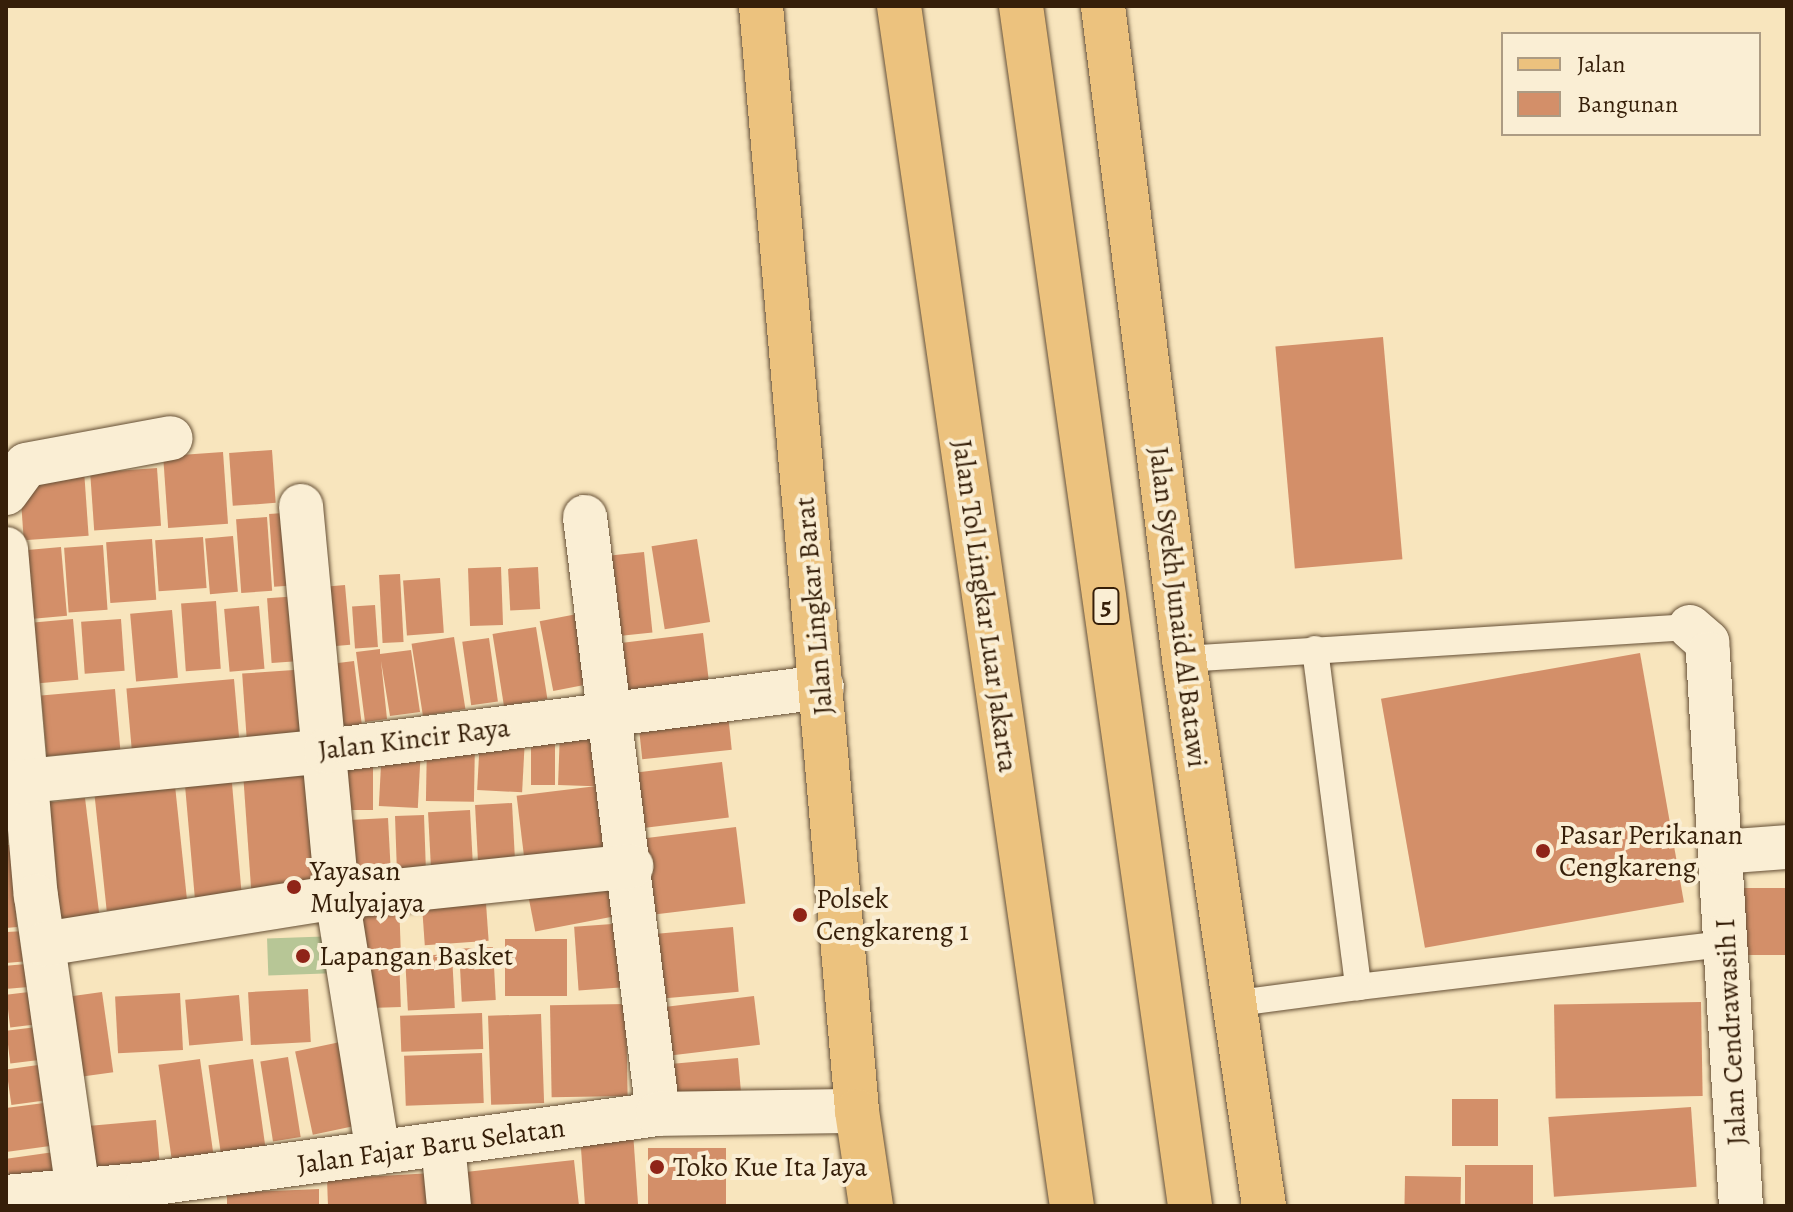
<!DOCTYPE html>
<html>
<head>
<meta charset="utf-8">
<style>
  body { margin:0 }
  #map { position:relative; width:1793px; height:1212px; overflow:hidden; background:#f8e5bd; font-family:Alegreya,serif }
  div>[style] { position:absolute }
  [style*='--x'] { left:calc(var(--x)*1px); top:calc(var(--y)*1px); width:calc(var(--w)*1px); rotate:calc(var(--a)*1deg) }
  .green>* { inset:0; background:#b7c696; transform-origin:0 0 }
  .building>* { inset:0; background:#d38f69; transform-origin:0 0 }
  .roads { filter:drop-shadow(0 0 2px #665036) drop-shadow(0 0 2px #665036) }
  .lane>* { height:26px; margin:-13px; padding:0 13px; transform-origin:13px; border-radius:13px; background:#faeed4 }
  .street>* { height:44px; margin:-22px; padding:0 22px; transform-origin:22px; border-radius:22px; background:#faeed4 }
  .primary>* { height:44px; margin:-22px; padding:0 22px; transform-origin:22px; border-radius:22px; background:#ecc27e }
  .highway>* { height:44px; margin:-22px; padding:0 22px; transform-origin:22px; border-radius:22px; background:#ecc27e }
  .dots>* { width:22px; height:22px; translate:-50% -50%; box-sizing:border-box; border:4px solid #faeed4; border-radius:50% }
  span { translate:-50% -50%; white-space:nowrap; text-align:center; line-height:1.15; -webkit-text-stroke:8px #faeed4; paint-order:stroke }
  .shield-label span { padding:2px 6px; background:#faeed4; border:2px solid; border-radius:6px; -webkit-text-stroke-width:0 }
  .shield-label { font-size:26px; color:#361f09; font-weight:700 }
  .street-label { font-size:28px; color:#361f09 }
  .poi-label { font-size:28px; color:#361f09 }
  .left { translate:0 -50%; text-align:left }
  .frame { position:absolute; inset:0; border:8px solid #361f09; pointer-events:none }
  .legend { position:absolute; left:1501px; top:32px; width:260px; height:104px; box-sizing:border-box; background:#faeed4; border:2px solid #ac9b83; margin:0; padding:10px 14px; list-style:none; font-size:24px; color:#361f09 }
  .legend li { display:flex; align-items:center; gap:16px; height:40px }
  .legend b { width:40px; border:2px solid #ac9b83 }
</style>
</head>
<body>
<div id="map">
  <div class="green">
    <i style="left:337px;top:936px;width:37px;height:70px;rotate:88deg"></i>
  </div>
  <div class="building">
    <i style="left:1383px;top:337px;width:223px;height:108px;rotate:85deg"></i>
    <i style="left:272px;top:450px;width:53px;height:43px;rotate:86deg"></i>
    <i style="left:223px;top:452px;width:72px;height:60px;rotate:86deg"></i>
    <i style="left:157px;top:468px;width:58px;height:67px;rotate:86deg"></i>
    <i style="left:84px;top:470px;width:66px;height:65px;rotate:86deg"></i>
    <i style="left:297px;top:512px;width:73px;height:28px;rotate:86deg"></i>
    <i style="left:267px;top:517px;width:74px;height:31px;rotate:86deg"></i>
    <i style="left:233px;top:536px;width:56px;height:28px;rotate:85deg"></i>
    <i style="left:203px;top:537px;width:51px;height:48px;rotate:86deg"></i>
    <i style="left:152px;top:539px;width:61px;height:46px;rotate:86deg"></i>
    <i style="left:697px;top:539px;width:84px;height:46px;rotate:81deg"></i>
    <i style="left:103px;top:545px;width:65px;height:39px;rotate:86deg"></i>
    <i style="left:61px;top:547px;width:69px;height:45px;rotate:85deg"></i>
    <i style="left:644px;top:552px;width:81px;height:48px;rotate:84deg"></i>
    <i style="left:501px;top:567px;width:58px;height:33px;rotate:88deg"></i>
    <i style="left:538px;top:567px;width:42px;height:30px;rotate:87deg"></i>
    <i style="left:400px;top:574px;width:68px;height:21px;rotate:87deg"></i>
    <i style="left:440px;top:578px;width:55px;height:37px;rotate:86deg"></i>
    <i style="left:345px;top:585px;width:60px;height:29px;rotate:85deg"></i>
    <i style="left:299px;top:596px;width:65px;height:32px;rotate:86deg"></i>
    <i style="left:216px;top:601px;width:68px;height:35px;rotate:86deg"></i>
    <i style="left:375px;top:605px;width:42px;height:23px;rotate:86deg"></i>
    <i style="left:259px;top:606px;width:63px;height:35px;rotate:85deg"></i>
    <i style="left:172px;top:610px;width:68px;height:42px;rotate:85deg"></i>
    <i style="left:577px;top:614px;width:71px;height:38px;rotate:79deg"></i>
    <i style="left:73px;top:619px;width:61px;height:45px;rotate:85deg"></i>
    <i style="left:121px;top:619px;width:52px;height:40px;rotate:86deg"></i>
    <i style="left:536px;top:627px;width:73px;height:44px;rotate:81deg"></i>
    <i style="left:703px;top:633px;width:49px;height:91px;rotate:83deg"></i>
    <i style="left:454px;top:637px;width:73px;height:43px;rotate:81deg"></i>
    <i style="left:489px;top:638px;width:64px;height:27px;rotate:82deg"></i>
    <i style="clip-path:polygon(380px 649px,380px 654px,411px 650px,420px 712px,390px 716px,381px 661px,387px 719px,365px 722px,356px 652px)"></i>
    <i style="left:1640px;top:653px;width:253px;height:263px;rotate:80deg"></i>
    <i style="left:354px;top:661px;width:68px;height:30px;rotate:83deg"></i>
    <i style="left:308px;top:669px;width:66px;height:66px;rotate:86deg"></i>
    <i style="left:234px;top:679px;width:64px;height:108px;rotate:85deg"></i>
    <i style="left:115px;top:689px;width:61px;height:74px;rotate:85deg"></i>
    <i style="left:728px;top:714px;width:36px;height:90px;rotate:84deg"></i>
    <i style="left:560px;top:730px;width:37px;height:55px;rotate:2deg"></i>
    <i style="left:531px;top:733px;width:24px;height:52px"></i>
    <i style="left:480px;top:736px;width:45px;height:54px;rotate:3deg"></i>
    <i style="left:427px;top:740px;width:48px;height:61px;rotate:1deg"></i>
    <i style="left:382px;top:746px;width:39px;height:60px;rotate:3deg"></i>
    <i style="left:342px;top:754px;width:31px;height:56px"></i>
    <i style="left:722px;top:762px;width:56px;height:86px;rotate:83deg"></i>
    <i style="left:319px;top:770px;width:120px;height:76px;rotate:86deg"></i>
    <i style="left:231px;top:772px;width:132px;height:47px;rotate:85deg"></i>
    <i style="left:174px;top:776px;width:127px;height:81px;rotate:84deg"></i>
    <i style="left:597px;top:786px;width:64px;height:81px;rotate:83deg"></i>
    <i style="left:85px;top:798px;width:125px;height:47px;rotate:83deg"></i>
    <i style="left:512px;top:803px;width:65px;height:37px;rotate:87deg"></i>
    <i style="left:470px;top:810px;width:63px;height:42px;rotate:87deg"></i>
    <i style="left:424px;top:815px;width:59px;height:29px;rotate:88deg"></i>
    <i style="left:388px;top:818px;width:59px;height:48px;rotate:87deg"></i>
    <i style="left:736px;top:827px;width:77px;height:98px;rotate:83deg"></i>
    <i style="clip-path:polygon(6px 845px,11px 845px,17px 927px,6px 928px)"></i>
    <i style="left:606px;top:871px;width:46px;height:81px;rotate:79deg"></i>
    <i style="left:1787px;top:888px;width:67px;height:43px;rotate:90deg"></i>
    <i style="left:485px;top:889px;width:52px;height:64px;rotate:86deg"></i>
    <i style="left:399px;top:900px;width:49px;height:47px;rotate:88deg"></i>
    <i style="left:626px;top:923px;width:64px;height:52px;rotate:86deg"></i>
    <i style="left:733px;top:927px;width:65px;height:79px;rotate:85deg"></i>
    <i style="clip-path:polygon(26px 931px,29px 961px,6px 963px,6px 932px)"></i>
    <i style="left:505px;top:939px;width:62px;height:57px"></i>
    <i style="left:493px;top:947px;width:53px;height:34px;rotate:87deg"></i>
    <i style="left:399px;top:954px;width:53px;height:39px;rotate:88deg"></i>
    <i style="left:452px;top:954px;width:54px;height:47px;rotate:87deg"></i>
    <i style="left:38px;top:963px;width:23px;height:32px;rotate:85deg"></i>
    <i style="left:308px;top:989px;width:53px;height:60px;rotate:87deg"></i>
    <i style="left:37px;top:991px;width:33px;height:31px;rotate:83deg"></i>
    <i style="left:102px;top:992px;width:81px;height:42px;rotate:82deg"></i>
    <i style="left:180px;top:993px;width:57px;height:65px;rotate:87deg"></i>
    <i style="left:239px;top:995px;width:46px;height:54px;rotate:85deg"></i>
    <i style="left:754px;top:996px;width:49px;height:88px;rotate:83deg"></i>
    <i style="left:1701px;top:1002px;width:94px;height:147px;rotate:89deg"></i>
    <i style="left:626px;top:1004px;width:92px;height:76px;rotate:89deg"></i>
    <i style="left:482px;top:1013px;width:36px;height:82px;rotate:88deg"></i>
    <i style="left:541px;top:1014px;width:89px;height:53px;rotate:88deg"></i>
    <i style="left:45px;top:1026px;width:33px;height:39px;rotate:83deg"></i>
    <i style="left:345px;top:1041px;width:85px;height:51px;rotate:78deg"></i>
    <i style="left:482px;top:1053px;width:50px;height:78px;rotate:88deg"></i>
    <i style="left:288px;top:1057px;width:81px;height:28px;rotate:81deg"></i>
    <i style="left:738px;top:1058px;width:38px;height:71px;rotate:85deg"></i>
    <i style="left:200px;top:1059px;width:101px;height:42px;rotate:82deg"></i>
    <i style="left:253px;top:1059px;width:90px;height:45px;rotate:82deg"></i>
    <i style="left:45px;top:1064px;width:36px;height:39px;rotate:82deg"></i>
    <i style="left:1452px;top:1099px;width:46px;height:47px"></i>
    <i style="clip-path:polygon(44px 1103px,50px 1146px,6px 1152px,6px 1108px)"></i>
    <i style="left:1691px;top:1107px;width:80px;height:143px;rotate:86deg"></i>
    <i style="left:156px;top:1120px;width:50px;height:77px;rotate:85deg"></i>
    <i style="left:633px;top:1132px;width:74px;height:53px;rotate:86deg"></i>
    <i style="left:648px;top:1148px;width:78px;height:58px"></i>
    <i style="left:61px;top:1151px;width:30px;height:55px;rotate:82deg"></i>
    <i style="clip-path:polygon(574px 1160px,579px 1206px,461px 1206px,457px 1173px)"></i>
    <i style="left:1533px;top:1165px;width:41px;height:68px;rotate:90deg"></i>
    <i style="clip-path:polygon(433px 1173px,434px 1206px,328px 1206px,327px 1179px)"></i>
    <i style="left:1405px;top:1176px;width:56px;height:30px;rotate:1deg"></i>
    <i style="clip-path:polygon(319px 1189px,319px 1206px,227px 1206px,227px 1193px)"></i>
  </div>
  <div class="roads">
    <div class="lane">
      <i style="--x:1315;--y:649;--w:341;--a:82.7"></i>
      <i style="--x:1358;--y:987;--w:371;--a:-6.7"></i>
      <i style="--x:1184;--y:659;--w:507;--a:-3.62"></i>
      <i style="--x:1231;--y:1004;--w:128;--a:-7.6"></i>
    </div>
    <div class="street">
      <i style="--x:6;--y:493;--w:34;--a:-54"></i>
      <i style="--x:26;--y:465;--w:147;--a:-10.5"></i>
      <i style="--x:301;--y:506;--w:393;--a:84.7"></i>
      <i style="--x:337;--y:897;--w:259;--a:80.9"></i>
      <i style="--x:585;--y:517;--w:601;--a:83.03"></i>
      <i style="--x:6;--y:549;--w:348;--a:85.1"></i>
      <i style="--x:36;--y:896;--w:298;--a:81.9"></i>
      <i style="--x:1690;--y:627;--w:23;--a:41"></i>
      <i style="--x:1707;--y:642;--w:12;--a:85"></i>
      <i style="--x:1708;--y:654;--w:553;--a:86.58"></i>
      <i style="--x:6;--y:783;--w:322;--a:-5.7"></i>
      <i style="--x:326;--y:751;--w:500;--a:-7.35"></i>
      <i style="--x:1721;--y:852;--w:66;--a:-4.3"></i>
      <i style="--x:44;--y:944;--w:297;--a:-9.1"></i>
      <i style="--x:337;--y:897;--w:296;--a:-6"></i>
      <i style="--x:443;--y:1144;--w:62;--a:84.5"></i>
      <i style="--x:6;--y:1197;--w:143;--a:-5.2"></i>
      <i style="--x:148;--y:1184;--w:515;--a:-7.82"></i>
      <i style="--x:658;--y:1114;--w:199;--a:-0.9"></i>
    </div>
    <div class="primary">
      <i style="--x:761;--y:6;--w:1109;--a:85.03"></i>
      <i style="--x:857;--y:1111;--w:96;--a:81.6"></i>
      <i style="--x:1103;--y:6;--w:658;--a:82.93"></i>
      <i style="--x:1184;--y:659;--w:553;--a:81.68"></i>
    </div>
    <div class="highway">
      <i style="--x:899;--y:6;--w:1212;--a:81.8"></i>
      <i style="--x:1021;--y:6;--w:1212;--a:81.98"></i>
    </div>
  </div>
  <div class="dots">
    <i style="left:1543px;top:851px;background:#8f2418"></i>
    <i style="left:294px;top:887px;background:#8f2418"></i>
    <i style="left:800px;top:915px;background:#8f2418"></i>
    <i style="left:303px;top:956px;background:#8f2418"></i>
    <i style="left:657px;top:1167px;background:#8f2418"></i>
  </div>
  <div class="shield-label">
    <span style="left:1106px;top:606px">5</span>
  </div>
  <div class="street-label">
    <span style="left:814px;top:606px;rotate:-95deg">Jalan Lingkar Barat</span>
    <span style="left:985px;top:606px;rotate:82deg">Jalan Tol Lingkar Luar Jakarta</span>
    <span style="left:1178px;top:607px;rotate:83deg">Jalan Syekh Junaid Al Batawi</span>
    <span style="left:414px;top:739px;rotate:-7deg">Jalan Kincir Raya</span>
    <span style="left:1731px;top:1032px;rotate:-93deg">Jalan Cendrawasih I</span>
    <span style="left:431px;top:1146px;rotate:-8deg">Jalan Fajar Baru Selatan</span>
  </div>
  <div class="poi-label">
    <span class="left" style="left:1559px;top:851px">Pasar Perikanan<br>Cengkareng</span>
    <span class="left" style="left:310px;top:887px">Yayasan<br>Mulyajaya</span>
    <span class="left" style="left:816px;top:915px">Polsek<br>Cengkareng 1</span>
    <span class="left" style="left:319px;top:956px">Lapangan Basket</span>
    <span class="left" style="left:673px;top:1167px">Toko Kue Ita Jaya</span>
  </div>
  <div class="frame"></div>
  <ul class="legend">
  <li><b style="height:10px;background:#ecc27e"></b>Jalan</li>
  <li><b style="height:22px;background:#d38f69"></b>Bangunan</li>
  </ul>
</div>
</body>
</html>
